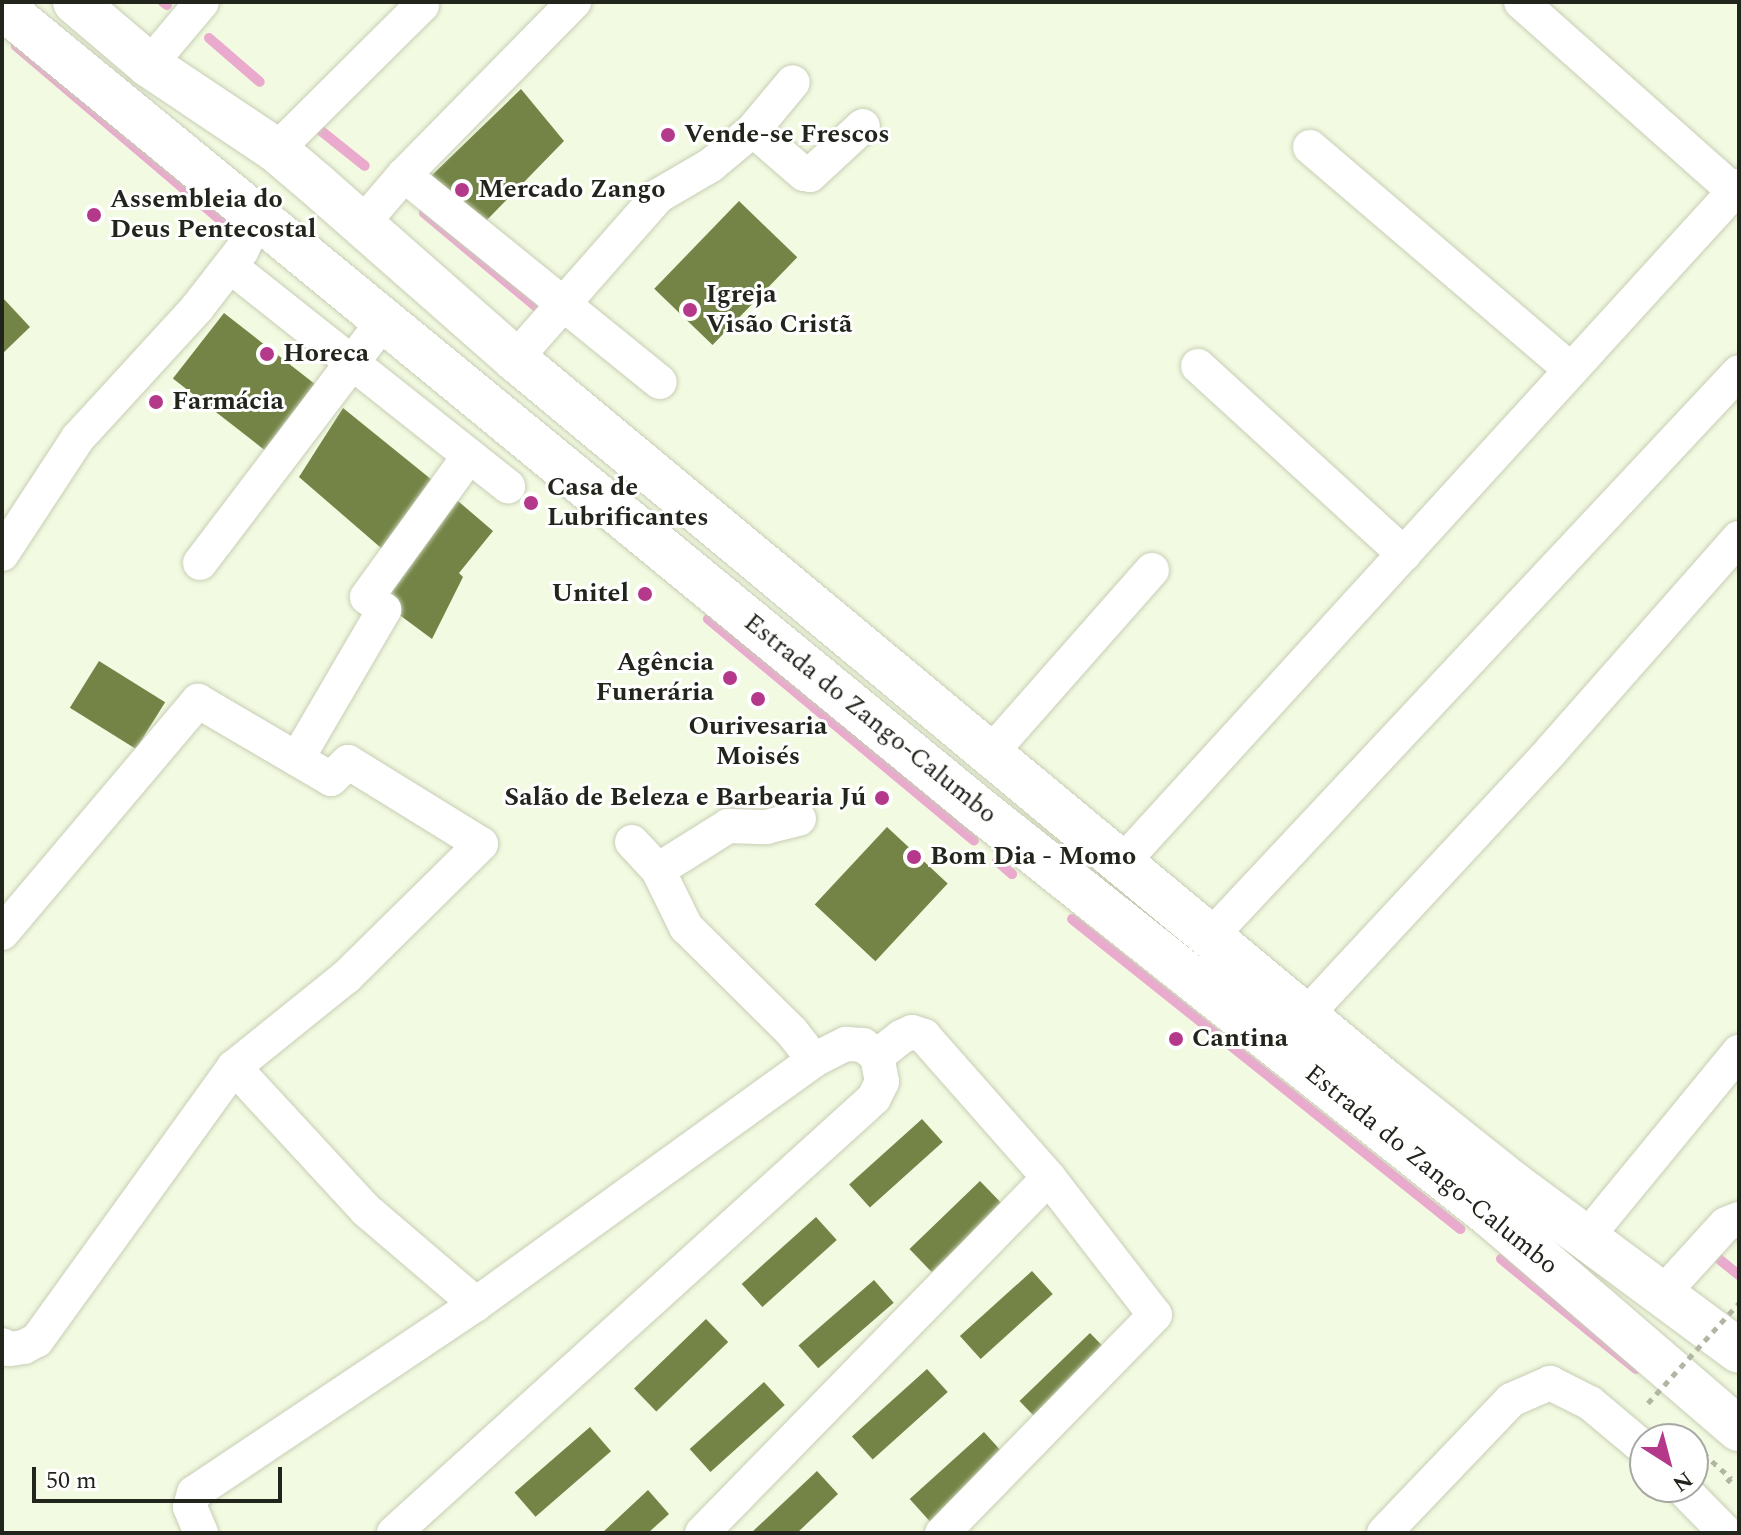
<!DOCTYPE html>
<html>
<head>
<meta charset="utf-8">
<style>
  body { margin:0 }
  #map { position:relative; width:1741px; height:1535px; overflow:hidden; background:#f2fae1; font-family:Spectral,serif }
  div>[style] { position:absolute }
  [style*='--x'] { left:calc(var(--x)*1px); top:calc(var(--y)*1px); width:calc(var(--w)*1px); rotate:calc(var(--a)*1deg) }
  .stream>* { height:10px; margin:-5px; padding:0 5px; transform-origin:5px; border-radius:5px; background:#eaaace }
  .building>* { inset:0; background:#748446; transform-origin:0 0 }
  .path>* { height:5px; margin-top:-2.5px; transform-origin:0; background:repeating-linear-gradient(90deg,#b0b6a2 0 6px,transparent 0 12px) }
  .roads { filter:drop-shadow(0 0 2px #c7ceb5) drop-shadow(0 0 2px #c7ceb5) }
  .minor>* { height:34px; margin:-17px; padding:0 17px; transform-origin:17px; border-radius:17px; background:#fff }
  .major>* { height:44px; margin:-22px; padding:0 22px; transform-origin:22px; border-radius:22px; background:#fff }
  .path-bridge>* { height:5px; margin-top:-2.5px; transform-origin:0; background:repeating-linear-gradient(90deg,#b0b6a2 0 6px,transparent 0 12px) }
  .dots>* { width:22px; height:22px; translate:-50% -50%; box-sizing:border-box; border:4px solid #fff; border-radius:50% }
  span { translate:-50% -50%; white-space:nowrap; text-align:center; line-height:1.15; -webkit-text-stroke:6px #fff; paint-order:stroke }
  .poi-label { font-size:26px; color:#22251c; font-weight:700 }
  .left { translate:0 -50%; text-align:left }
  .right { translate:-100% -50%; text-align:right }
  .street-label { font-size:26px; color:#22251c }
  .frame { position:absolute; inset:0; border:4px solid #22251c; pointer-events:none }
  .north { position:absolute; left:1629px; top:1423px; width:80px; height:80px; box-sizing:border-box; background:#fff; border:2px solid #a7a8a4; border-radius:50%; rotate:144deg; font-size:22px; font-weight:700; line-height:32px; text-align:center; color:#22251c }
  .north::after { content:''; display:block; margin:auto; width:28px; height:36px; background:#b4398b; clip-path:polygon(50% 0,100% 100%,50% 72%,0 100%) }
  .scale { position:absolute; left:32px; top:1467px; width:250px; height:36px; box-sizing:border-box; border:4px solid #22251c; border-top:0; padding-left:10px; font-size:24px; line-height:28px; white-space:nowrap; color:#22251c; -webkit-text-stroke:6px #fff; paint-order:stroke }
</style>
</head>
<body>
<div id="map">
  <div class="stream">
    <i style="--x:163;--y:2;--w:5;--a:37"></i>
    <i style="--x:209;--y:38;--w:67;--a:40.8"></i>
    <i style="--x:16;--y:46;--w:285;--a:40.4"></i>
    <i style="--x:310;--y:122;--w:70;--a:38.7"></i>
    <i style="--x:424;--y:213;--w:150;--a:39.9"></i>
    <i style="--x:708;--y:619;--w:346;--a:39.8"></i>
    <i style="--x:997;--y:861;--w:20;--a:41"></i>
    <i style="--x:1072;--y:919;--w:497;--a:38.6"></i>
    <i style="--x:1501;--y:1259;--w:174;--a:39.2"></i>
    <i style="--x:1719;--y:1259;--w:26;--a:39"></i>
  </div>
  <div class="building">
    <i style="clip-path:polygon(521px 89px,564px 141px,485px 222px,431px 176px)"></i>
    <i style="left:739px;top:201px;width:81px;height:122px;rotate:44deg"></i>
    <i style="clip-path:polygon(2px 297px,30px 327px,2px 354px)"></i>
    <i style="left:224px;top:313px;width:117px;height:83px;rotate:38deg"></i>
    <i style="clip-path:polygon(343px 408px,437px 484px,388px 554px,299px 477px)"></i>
    <i style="clip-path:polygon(451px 495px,493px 531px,459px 573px,463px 577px,432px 639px,378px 599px)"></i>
    <i style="left:99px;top:661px;width:78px;height:55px;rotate:32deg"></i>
    <i style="left:887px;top:827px;width:83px;height:106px;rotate:43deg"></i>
    <i style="left:922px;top:1119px;width:31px;height:98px;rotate:48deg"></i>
    <i style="left:980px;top:1181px;width:32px;height:98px;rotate:46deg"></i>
    <i style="left:816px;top:1217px;width:31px;height:100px;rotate:48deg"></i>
    <i style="left:1032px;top:1271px;width:31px;height:97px;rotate:48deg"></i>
    <i style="left:874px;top:1280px;width:30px;height:100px;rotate:49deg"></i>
    <i style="left:706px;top:1319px;width:32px;height:100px;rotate:46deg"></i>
    <i style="left:1090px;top:1333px;width:32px;height:98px;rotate:46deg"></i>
    <i style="left:927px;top:1369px;width:31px;height:101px;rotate:48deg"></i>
    <i style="left:764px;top:1382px;width:31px;height:100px;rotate:48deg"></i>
    <i style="left:590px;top:1427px;width:32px;height:100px;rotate:49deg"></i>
    <i style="left:984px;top:1432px;width:31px;height:100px;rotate:48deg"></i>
    <i style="clip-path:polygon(817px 1471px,838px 1494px,797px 1533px,751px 1533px)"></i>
    <i style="clip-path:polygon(648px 1490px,669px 1514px,648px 1533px,602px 1533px)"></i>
  </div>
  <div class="path">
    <i style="--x:1703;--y:1453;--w:38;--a:42"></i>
    <i style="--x:1731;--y:1478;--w:8;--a:135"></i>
  </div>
  <div class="roads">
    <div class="minor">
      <i style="--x:1521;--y:2;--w:285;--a:41.6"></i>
      <i style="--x:149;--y:65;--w:82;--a:-49.9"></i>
      <i style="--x:753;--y:130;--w:67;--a:40.8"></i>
      <i style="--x:804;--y:174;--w:6;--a:9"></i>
      <i style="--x:810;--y:175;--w:72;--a:-42.8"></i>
      <i style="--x:1310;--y:147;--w:343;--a:40.5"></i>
      <i style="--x:276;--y:150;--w:206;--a:-44.8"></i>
      <i style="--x:404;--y:175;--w:329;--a:39"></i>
      <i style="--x:362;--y:224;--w:65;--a:-49.4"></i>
      <i style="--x:404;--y:175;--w:243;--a:-45.5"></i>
      <i style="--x:230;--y:266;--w:355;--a:38.4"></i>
      <i style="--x:515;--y:359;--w:217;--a:-48.7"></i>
      <i style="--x:658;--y:196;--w:61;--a:-30.3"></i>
      <i style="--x:711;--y:165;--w:55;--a:-39.8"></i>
      <i style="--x:753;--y:130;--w:62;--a:-50.2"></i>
      <i style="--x:1198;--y:366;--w:279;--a:42.4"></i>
      <i style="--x:2;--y:554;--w:139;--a:-56.8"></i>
      <i style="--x:78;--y:438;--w:176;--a:-47.5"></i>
      <i style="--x:197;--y:308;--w:73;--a:-52.2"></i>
      <i style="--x:242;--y:250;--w:35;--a:-66"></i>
      <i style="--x:200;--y:563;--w:303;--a:-52.8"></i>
      <i style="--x:988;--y:756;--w:248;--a:-48.6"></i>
      <i style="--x:297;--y:759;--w:173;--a:-59.7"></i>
      <i style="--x:384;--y:610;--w:21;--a:-143"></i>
      <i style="--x:367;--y:597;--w:174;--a:-54.1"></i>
      <i style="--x:632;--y:842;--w:38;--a:47"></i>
      <i style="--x:658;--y:870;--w:64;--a:63.8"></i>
      <i style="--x:686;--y:927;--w:149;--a:44.7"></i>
      <i style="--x:792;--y:1032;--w:36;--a:52"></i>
      <i style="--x:1120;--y:865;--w:919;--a:-47.65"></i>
      <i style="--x:658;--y:870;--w:83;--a:-32.2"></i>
      <i style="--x:728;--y:826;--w:38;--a:2"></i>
      <i style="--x:766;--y:827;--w:34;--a:-14"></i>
      <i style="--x:2;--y:933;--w:304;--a:-49.8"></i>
      <i style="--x:198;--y:701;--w:154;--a:30.4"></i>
      <i style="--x:331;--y:779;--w:24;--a:-45"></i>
      <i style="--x:348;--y:762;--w:156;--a:31.7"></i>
      <i style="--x:481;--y:844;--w:190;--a:135.4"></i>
      <i style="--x:346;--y:977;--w:144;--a:141.2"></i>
      <i style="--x:234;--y:1067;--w:337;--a:125.8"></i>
      <i style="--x:37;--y:1340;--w:15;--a:152"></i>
      <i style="--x:24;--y:1347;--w:15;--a:172"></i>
      <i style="--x:9;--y:1349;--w:8;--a:-150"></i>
      <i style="--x:1209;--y:938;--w:775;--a:-46.88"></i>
      <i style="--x:1306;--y:1015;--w:360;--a:-47.1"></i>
      <i style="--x:1551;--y:751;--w:284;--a:-48.6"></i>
      <i style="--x:877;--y:1056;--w:31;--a:-38"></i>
      <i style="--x:901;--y:1037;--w:12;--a:-24"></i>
      <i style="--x:912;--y:1032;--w:13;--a:18"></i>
      <i style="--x:924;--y:1036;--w:189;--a:48.6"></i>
      <i style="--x:1049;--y:1178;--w:173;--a:52.3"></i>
      <i style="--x:1155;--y:1315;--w:305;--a:134.3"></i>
      <i style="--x:234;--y:1067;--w:195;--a:47.3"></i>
      <i style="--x:366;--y:1210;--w:145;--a:40.5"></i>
      <i style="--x:1586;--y:1238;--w:241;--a:-50.6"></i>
      <i style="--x:1663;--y:1293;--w:93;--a:-47.6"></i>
      <i style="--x:1726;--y:1224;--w:14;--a:-21"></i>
      <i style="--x:1681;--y:1487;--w:64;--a:45.6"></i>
      <i style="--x:201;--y:1533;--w:28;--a:-113"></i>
      <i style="--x:190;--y:1507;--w:15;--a:-74"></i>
      <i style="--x:194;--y:1493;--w:339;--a:-33.8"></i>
      <i style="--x:476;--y:1304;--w:417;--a:-35.8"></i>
      <i style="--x:814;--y:1060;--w:36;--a:-27"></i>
      <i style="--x:846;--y:1044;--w:17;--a:3"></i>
      <i style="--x:863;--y:1045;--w:18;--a:38"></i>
      <i style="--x:877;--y:1056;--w:26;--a:79"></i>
      <i style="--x:882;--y:1082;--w:18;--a:117"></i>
      <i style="--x:874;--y:1098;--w:648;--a:137.82"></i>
      <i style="--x:702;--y:1533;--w:496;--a:-45.7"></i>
      <i style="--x:1384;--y:1533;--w:184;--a:-46.3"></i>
      <i style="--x:1511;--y:1400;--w:43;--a:-23.6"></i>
      <i style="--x:1550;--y:1383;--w:45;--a:26.6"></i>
      <i style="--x:1590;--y:1403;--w:72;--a:39.9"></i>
    </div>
    <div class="major">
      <i style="--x:75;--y:2;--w:97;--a:40.4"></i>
      <i style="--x:149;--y:65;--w:153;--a:33.8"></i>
      <i style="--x:276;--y:150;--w:52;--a:40.4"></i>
      <i style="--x:316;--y:184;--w:265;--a:41.3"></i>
      <i style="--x:515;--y:359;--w:1130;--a:39.72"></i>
      <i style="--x:1384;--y:1081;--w:164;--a:38.6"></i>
      <i style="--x:1512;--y:1183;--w:282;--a:36.5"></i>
      <i style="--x:2;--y:7;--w:1265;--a:39.39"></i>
      <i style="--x:980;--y:810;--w:653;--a:38.47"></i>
      <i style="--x:1491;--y:1216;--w:327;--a:40.7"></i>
    </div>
  </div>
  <div class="path-bridge">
    <i style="--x:1648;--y:1403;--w:135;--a:-47.7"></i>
  </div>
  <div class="dots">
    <i style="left:668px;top:135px;background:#b4398b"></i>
    <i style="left:462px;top:190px;background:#b4398b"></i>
    <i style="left:94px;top:215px;background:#b4398b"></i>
    <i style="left:690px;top:310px;background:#b4398b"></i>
    <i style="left:267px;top:354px;background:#b4398b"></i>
    <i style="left:156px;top:402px;background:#b4398b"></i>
    <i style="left:531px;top:503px;background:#b4398b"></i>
    <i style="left:645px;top:594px;background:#b4398b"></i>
    <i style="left:730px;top:678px;background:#b4398b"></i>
    <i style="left:758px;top:699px;background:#b4398b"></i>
    <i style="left:882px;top:798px;background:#b4398b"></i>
    <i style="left:914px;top:857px;background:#b4398b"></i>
    <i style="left:1176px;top:1039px;background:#b4398b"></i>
  </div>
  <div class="poi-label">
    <span class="left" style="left:684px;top:135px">Vende-se Frescos</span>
    <span class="left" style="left:478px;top:190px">Mercado Zango</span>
    <span class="left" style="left:110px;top:215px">Assembleia do<br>Deus Pentecostal</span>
    <span class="left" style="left:706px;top:310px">Igreja<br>Visão Cristã</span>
    <span class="left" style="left:283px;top:354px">Horeca</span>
    <span class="left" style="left:172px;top:402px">Farmácia</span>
    <span class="left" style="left:547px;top:503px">Casa de<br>Lubrificantes</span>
    <span class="right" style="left:629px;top:594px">Unitel</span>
    <span class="right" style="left:714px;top:678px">Agência<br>Funerária</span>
    <span style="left:758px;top:742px">Ourivesaria<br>Moisés</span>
    <span class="right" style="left:866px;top:798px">Salão de Beleza e Barbearia Jú</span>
    <span class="left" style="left:930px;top:857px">Bom Dia - Momo</span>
    <span class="left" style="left:1192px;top:1039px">Cantina</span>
  </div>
  <div class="street-label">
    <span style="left:870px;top:719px;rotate:39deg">Estrada do Zango-Calumbo</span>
    <span style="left:1431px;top:1170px;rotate:39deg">Estrada do Zango-Calumbo</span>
  </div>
  <div class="frame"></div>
  <div class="north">N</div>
  <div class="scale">50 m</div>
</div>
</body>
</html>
